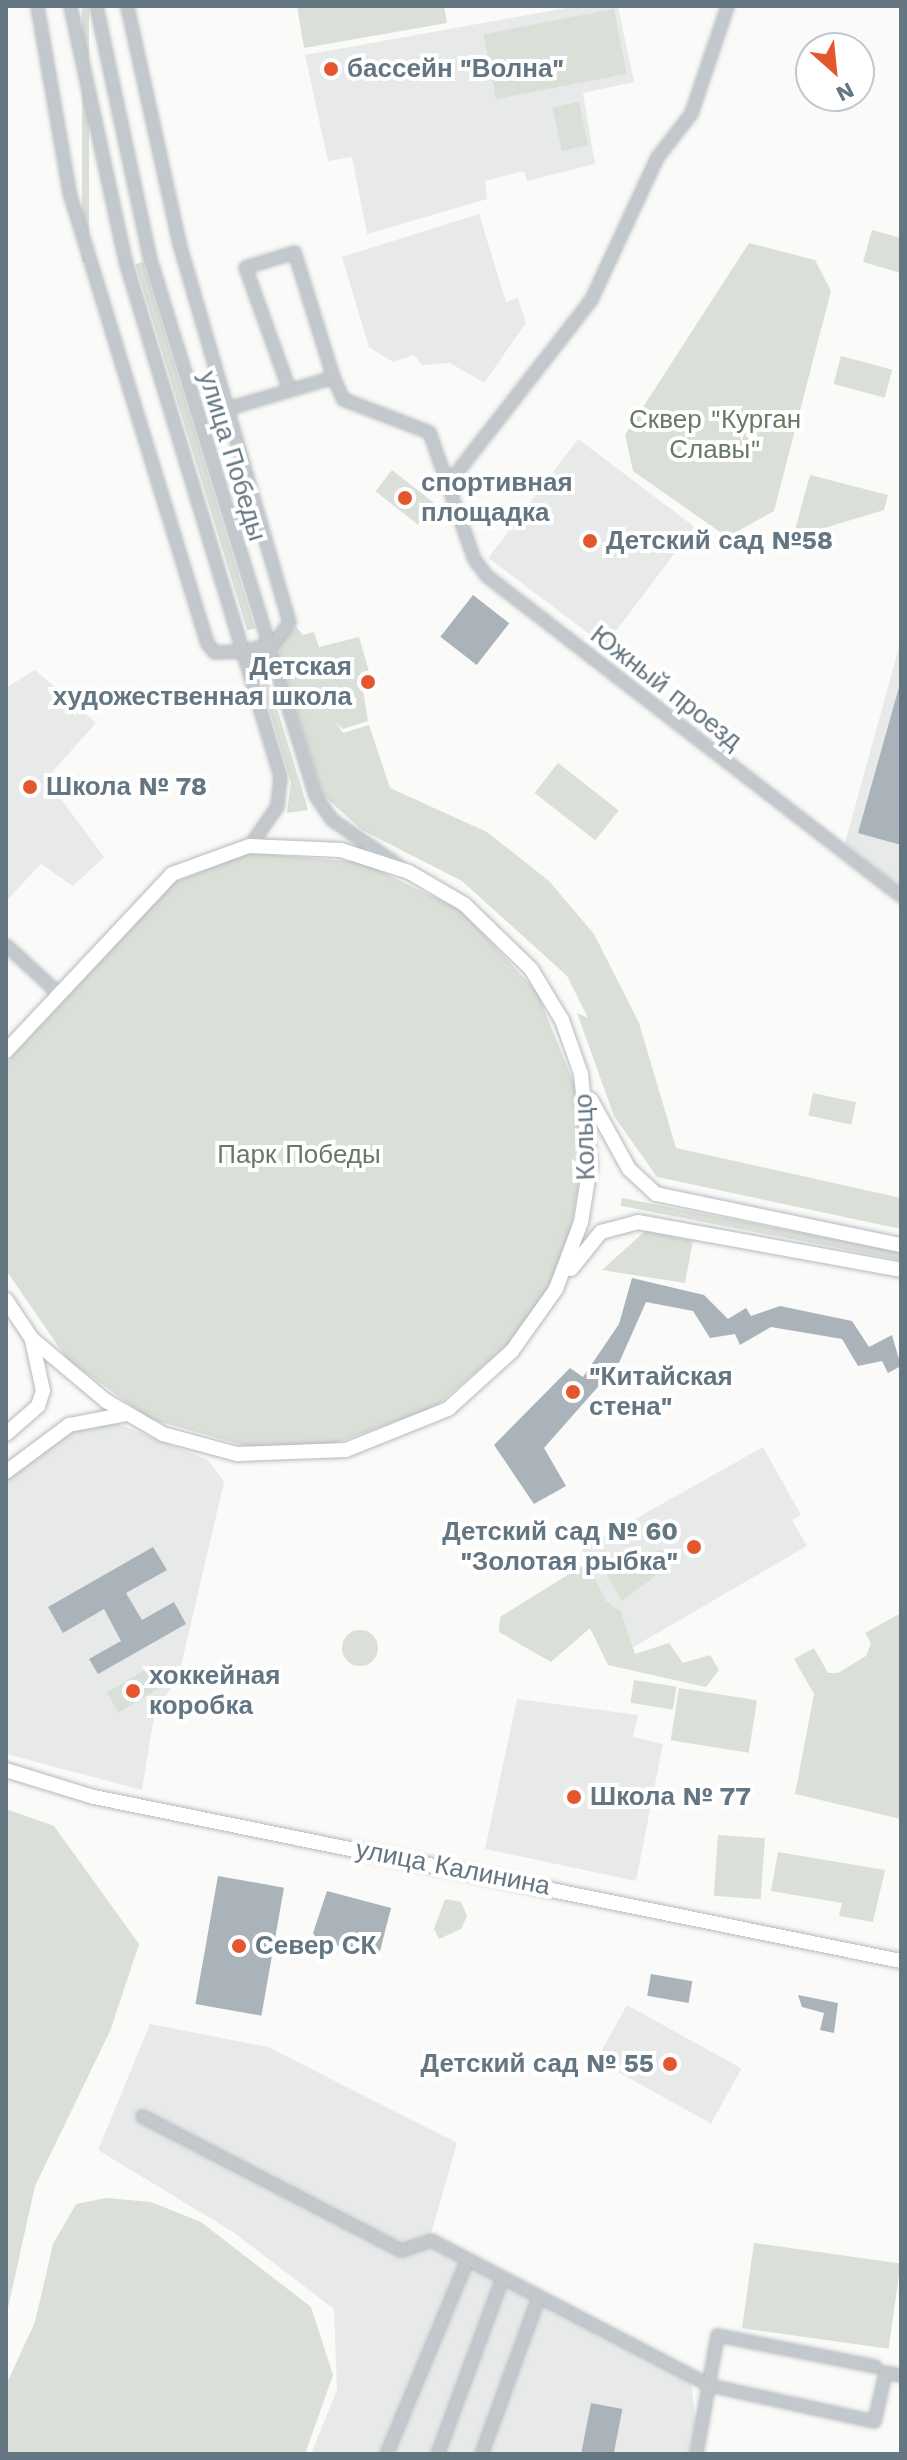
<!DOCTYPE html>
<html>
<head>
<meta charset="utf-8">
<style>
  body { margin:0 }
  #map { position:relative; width:907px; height:2460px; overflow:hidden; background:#fafaf8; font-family:"Work Sans",sans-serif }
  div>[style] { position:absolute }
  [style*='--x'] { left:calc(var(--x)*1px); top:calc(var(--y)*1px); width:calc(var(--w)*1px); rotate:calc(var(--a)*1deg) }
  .built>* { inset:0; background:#e8e9e9; transform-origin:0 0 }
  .green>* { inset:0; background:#dadfd7; transform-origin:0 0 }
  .round { border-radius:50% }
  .building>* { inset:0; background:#aab3b9; transform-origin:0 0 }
  .roads { filter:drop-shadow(0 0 2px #b5babe) drop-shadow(0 0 2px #b5babe) }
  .minor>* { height:11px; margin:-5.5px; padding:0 5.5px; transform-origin:5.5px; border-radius:5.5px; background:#c3c8cc }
  .major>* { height:14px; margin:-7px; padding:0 7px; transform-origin:7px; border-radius:7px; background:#fff }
  .dots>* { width:22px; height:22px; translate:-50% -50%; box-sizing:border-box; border:4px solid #fff; border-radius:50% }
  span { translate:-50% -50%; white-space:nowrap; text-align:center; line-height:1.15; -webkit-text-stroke:8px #fff; paint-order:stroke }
  .poi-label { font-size:26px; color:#657683; font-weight:700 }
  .left { translate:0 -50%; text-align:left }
  .right { translate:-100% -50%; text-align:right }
  .park-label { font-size:26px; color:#687a64 }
  .street-label { font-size:26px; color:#657683 }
  .frame { position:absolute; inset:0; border:8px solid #657683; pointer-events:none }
  .north { position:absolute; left:795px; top:32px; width:80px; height:80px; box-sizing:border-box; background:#fff; border:2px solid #c1c8cd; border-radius:50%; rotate:153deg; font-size:22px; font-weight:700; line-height:32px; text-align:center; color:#657683 }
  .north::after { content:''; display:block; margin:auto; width:28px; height:36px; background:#e4572e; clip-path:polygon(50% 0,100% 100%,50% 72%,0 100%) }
</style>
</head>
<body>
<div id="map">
  <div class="built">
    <i style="clip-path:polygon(577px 6px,618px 6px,634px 82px,583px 93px,595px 164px,527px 181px,524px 171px,485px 181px,487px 199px,367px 234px,352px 157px,328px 161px,305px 55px)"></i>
    <i style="clip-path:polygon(479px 214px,506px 302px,518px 298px,526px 323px,484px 383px,450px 363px,422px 365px,414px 355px,393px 362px,369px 347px,342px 257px)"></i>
    <i style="left:578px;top:439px;width:146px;height:149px;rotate:37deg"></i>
    <i style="clip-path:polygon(901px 640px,901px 888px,845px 843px)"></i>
    <i style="clip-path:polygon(35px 670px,96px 723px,46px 779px,104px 857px,73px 886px,41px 864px,6px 901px,6px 688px)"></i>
    <i style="clip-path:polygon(111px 1421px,208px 1460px,224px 1482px,178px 1679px,155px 1710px,142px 1790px,6px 1754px,6px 1477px,72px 1431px)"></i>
    <i style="clip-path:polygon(763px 1447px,801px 1515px,792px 1520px,807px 1546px,630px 1649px,583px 1566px,582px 1549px)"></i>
    <i style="clip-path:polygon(517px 1699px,638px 1715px,633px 1737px,663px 1744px,636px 1881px,485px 1849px)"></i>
    <i style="left:627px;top:2005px;width:131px;height:63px;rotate:29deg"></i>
    <i style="clip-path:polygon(150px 2024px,268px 2047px,457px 2143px,431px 2234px,690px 2373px,696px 2422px,690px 2454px,311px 2454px,337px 2390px,334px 2309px,233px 2232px,98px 2150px)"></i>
  </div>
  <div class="green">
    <i style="left:82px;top:6px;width:7px;height:256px"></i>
    <i style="clip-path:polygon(297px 6px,444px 6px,447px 23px,304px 48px)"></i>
    <i style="left:614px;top:9px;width:66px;height:133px;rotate:79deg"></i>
    <i style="left:579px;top:102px;width:44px;height:27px;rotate:78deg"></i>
    <i style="clip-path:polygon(872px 230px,901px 238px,901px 273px,863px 262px)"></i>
    <i style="clip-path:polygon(749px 243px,815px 260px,831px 291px,774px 511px,727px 537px,633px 471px,625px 435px)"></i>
    <i style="left:143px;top:262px;width:383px;height:8px;rotate:73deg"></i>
    <i style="left:841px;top:356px;width:53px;height:29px;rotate:15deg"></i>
    <i style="left:392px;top:470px;width:54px;height:27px;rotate:38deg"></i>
    <i style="clip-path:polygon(810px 475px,888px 495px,884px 510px,808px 533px,795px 530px)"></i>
    <i style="clip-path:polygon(296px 627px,303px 635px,314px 632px,319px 647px,359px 637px,370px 675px,361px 677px,368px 721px,343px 729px,336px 723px,343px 733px,369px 725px,390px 788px,487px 832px,549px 881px,594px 934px,639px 1023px,676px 1148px,901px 1198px,901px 1229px,657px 1177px,614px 1116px,577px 1013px,588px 1018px,567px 976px,462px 881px,362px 830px,322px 794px,277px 644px)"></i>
    <i style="clip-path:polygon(265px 670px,301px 786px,308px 810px,287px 813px,291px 782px,258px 672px)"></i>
    <i style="left:558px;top:763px;width:77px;height:38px;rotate:38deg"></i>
    <i style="clip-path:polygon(247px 853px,361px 862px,461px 910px,537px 992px,577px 1091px,583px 1158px,570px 1235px,545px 1294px,514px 1339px,435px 1407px,328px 1446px,256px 1449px,150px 1419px,67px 1359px,6px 1270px,6px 1063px,173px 883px)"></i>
    <i style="left:813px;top:1093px;width:44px;height:23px;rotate:12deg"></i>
    <i style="left:622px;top:1198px;width:284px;height:8px;rotate:11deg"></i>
    <i style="clip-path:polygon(645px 1231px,693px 1241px,685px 1283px,602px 1270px)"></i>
    <i style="clip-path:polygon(662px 1550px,670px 1565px,622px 1601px,600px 1563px)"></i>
    <i style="clip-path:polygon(587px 1563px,606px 1601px,621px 1612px,635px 1654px,669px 1643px,683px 1663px,710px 1655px,719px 1670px,706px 1687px,608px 1665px,590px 1628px,551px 1662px,499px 1632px,500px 1617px)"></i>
    <i style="clip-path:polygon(901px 1613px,901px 1819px,795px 1794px,814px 1694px,794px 1659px,814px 1648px,828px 1673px,838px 1673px,866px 1656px,871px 1643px,865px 1633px)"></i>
    <i class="round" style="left:342px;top:1630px;width:36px;height:36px"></i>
    <i style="left:148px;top:1668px;width:23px;height:48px;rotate:59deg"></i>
    <i style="left:634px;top:1680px;width:43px;height:23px;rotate:9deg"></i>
    <i style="left:679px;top:1688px;width:79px;height:53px;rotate:9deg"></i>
    <i style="clip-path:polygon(6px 1809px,54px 1826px,139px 1944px,110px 2031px,35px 2186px,6px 2317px)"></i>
    <i style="left:718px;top:1835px;width:47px;height:61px;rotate:4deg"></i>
    <i style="clip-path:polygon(778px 1852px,885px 1870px,873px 1922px,839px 1916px,842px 1903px,771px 1891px)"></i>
    <i style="clip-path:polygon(445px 1899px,461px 1902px,467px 1916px,461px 1929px,439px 1939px,434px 1929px)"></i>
    <i style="clip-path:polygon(106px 2198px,151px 2202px,201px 2222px,311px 2307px,333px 2375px,305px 2454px,6px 2454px,6px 2385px,35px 2322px,53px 2244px,76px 2204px)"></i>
    <i style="left:754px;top:2243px;width:148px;height:86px;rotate:8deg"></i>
  </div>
  <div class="building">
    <i style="left:473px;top:595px;width:46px;height:53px;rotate:38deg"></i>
    <i style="clip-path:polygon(901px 680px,901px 845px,858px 833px)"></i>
    <i style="clip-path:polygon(632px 1278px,704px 1295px,728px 1319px,746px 1308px,751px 1316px,780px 1306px,852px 1321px,869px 1347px,892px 1335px,901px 1366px,888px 1373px,882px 1361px,858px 1366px,842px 1339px,771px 1327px,740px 1345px,735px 1334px,710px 1338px,693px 1311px,646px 1302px,619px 1363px,544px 1448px,566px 1486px,534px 1504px,494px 1445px,570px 1368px,583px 1377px,619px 1324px)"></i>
    <i style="clip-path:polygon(153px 1547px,167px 1570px,126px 1593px,142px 1620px,174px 1602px,186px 1624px,98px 1674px,89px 1659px,121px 1641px,104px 1609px,63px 1633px,48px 1607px)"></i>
    <i style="left:218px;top:1876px;width:67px;height:130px;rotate:10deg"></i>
    <i style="clip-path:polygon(327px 1891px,391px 1908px,379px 1955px,318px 1941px,313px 1933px)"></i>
    <i style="left:651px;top:1974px;width:42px;height:22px;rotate:10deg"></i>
    <i style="clip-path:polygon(798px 1995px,838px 2003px,834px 2033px,820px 2030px,824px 2013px,802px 2007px)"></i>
    <i style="left:591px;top:2403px;width:32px;height:52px;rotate:11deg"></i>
  </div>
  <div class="roads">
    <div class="minor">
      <i style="--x:37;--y:6;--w:189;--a:80.2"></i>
      <i style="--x:69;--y:192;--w:472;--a:73"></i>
      <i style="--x:207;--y:643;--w:11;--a:52"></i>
      <i style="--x:214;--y:652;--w:29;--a:-2"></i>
      <i style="--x:243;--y:651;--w:32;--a:-16"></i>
      <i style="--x:274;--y:642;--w:25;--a:-53"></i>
      <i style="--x:289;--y:622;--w:395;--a:-106.2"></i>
      <i style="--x:179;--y:243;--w:243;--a:-102.4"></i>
      <i style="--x:70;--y:6;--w:264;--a:77.8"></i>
      <i style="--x:126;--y:264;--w:535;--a:73.26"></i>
      <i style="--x:280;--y:776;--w:30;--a:96"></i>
      <i style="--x:277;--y:806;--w:49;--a:125"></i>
      <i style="--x:96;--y:6;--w:256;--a:78"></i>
      <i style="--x:149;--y:256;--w:564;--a:72.88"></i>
      <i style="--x:315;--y:795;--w:29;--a:56"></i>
      <i style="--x:331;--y:819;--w:81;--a:34.5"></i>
      <i style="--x:333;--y:377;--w:24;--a:66"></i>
      <i style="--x:343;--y:399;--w:92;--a:21"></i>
      <i style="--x:429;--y:432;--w:135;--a:70.5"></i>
      <i style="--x:474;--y:559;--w:21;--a:53"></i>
      <i style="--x:487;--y:576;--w:523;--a:37.7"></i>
      <i style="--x:228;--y:408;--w:109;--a:-16.4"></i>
      <i style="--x:333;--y:377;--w:131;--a:-107.3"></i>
      <i style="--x:294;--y:252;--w:51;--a:163"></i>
      <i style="--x:245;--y:267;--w:130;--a:70.2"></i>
      <i style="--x:448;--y:483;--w:233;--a:-52.1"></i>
      <i style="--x:591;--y:299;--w:157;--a:-65.1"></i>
      <i style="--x:657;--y:157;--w:56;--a:-52.3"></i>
      <i style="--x:691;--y:113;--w:113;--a:-71.4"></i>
      <i style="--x:6;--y:945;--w:71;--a:42.7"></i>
      <i style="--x:142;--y:2116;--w:292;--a:27.4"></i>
      <i style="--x:401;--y:2250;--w:32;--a:-18"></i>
      <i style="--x:431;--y:2240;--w:314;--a:27.5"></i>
      <i style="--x:709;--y:2385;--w:169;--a:12.3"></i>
      <i style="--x:874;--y:2421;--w:50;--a:-77.3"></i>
      <i style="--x:885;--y:2372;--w:16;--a:11"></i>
      <i style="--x:386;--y:2454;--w:211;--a:-67.4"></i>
      <i style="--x:437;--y:2454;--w:188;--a:-69.7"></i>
      <i style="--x:481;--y:2454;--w:167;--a:-70"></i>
      <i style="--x:696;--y:2454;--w:121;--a:-80"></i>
      <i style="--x:717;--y:2335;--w:161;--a:11.1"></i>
    </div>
    <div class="major">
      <i style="--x:6;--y:1051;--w:243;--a:-46.8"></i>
      <i style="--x:172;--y:874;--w:82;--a:-20"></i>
      <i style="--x:249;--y:846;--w:92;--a:2.5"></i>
      <i style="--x:341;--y:850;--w:71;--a:17.9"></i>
      <i style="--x:409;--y:872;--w:64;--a:30.2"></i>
      <i style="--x:464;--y:904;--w:93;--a:44.1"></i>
      <i style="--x:531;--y:969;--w:60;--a:58.7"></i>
      <i style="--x:562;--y:1020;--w:57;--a:70.6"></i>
      <i style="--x:581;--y:1074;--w:92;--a:84.4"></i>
      <i style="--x:590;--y:1166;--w:57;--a:99.1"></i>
      <i style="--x:581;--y:1222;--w:72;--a:110.5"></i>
      <i style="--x:556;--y:1289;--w:76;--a:125.4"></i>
      <i style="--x:512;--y:1351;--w:86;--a:137.8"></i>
      <i style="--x:448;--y:1409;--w:110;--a:158.1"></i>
      <i style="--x:346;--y:1450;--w:109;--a:177.9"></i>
      <i style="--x:237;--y:1454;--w:77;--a:-164.9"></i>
      <i style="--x:163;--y:1434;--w:66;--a:-149.9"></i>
      <i style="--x:106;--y:1401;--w:97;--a:-140"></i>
      <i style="--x:32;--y:1339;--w:47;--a:-123.7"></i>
      <i style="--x:591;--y:1100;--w:79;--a:61.2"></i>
      <i style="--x:629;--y:1169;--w:37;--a:43"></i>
      <i style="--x:656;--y:1194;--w:250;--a:11.8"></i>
      <i style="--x:571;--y:1269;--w:48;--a:-51"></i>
      <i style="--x:601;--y:1232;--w:38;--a:-15"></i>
      <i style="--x:638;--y:1222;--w:267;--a:10.3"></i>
      <i style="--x:6;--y:1434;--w:43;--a:-41.2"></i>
      <i style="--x:38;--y:1406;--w:16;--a:-72"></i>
      <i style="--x:43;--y:1391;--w:52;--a:-102.2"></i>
      <i style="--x:6;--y:1472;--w:79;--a:-36.7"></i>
      <i style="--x:69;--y:1425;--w:58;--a:-10.9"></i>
      <i style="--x:6;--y:1770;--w:92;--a:17.1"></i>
      <i style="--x:94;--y:1797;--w:823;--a:11.49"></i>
    </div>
  </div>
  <div class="dots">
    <i style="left:331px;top:69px;background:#e4572e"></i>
    <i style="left:405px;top:498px;background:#e4572e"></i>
    <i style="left:590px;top:541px;background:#e4572e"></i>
    <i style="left:368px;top:682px;background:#e4572e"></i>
    <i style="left:30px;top:787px;background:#e4572e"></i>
    <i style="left:573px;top:1392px;background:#e4572e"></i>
    <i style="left:694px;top:1547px;background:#e4572e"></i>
    <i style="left:133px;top:1691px;background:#e4572e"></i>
    <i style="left:574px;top:1797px;background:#e4572e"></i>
    <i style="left:239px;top:1946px;background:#e4572e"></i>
    <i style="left:670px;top:2064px;background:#e4572e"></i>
  </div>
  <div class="poi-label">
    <span class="left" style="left:347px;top:69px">бассейн "Волна"</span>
    <span class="left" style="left:421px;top:498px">спортивная<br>площадка</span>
    <span class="left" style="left:606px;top:541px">Детский сад №58</span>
    <span class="right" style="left:352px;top:682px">Детская<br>художественная школа</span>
    <span class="left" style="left:46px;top:787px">Школа № 78</span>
    <span class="left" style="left:589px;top:1392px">"Китайская<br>стена"</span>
    <span class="right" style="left:678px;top:1547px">Детский сад № 60<br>"Золотая рыбка"</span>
    <span class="left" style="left:149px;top:1691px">хоккейная<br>коробка</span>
    <span class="left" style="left:590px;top:1797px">Школа № 77</span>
    <span class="left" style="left:255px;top:1946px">Север СК</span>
    <span class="right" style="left:654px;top:2064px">Детский сад № 55</span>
  </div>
  <div class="park-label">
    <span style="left:715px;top:435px">Сквер "Курган<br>Славы"</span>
    <span style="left:299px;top:1155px">Парк Победы</span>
  </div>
  <div class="street-label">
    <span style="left:232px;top:456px;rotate:73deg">улица Победы</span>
    <span style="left:666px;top:688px;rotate:38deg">Южный проезд</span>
    <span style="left:585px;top:1137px;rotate:-92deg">Кольцо</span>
    <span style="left:453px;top:1868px;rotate:11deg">улица Калинина</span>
  </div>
  <div class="frame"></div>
  <div class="north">N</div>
</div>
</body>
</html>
